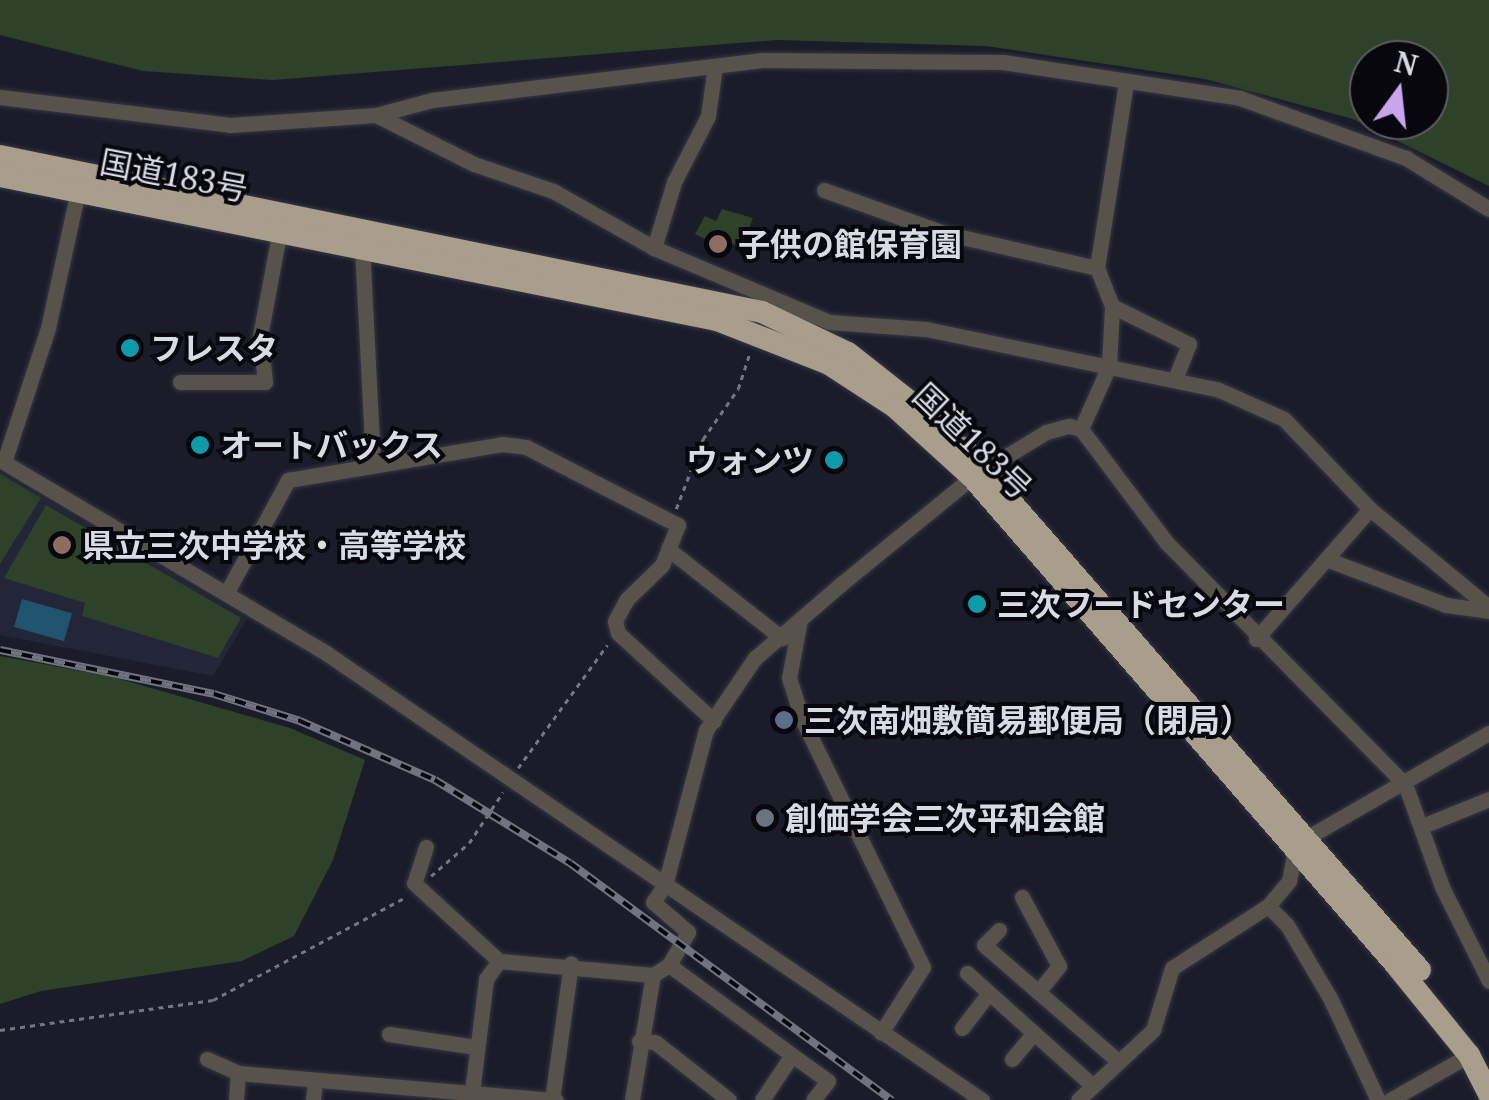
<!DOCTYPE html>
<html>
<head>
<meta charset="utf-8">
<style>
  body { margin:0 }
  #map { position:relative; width:1489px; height:1100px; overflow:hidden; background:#1b1c2a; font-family:"Noto Serif","Noto Sans JP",serif }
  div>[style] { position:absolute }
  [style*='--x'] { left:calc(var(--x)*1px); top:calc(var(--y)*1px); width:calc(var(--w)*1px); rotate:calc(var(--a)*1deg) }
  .built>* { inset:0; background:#232538 }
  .green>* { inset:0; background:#2d4228 }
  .water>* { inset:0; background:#20536e; transform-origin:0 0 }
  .path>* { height:2.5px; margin-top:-1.25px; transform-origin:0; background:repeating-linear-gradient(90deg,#757682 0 5px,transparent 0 10px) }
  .roads { filter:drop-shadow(0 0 2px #353744) drop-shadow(0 0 2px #353744) }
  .minor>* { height:15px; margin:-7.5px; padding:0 7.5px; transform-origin:7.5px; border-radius:7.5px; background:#57534b }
  .highway>* { height:22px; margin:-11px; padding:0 11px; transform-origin:11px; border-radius:11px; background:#a89e8b }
  .rail>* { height:8px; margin-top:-4px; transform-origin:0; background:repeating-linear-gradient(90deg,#07070d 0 11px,#727380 0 22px); box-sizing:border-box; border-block:2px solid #727380 }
  .dots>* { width:28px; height:28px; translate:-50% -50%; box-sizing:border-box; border:5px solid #07070d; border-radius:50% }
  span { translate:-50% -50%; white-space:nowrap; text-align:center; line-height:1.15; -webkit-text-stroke:8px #07070d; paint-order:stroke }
  .street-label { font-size:32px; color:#d8dae4 }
  .poi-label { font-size:32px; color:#d8dae4; font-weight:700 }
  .left { translate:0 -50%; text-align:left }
  .right { translate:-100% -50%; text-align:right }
  .north { position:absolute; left:1349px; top:40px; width:100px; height:100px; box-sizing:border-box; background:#07070d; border:2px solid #5b5b63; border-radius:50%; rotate:15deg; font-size:28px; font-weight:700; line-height:40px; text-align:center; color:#d8dae4 }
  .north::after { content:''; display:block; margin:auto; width:35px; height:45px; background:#c9a5ee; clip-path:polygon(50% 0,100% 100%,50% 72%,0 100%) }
</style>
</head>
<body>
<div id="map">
  <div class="built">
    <i style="clip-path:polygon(0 472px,247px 619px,213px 676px,0 635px)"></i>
  </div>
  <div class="green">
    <i style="clip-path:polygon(evenodd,0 0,1489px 0,1489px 186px,1353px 119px,1205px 79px,986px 46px,777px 40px,273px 80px,143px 71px,0 35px,0 0,1369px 60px,1429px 60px,1429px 120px,1369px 120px,1369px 60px)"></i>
    <i style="clip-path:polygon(722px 209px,753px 218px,741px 248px,726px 241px,722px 248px,695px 234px,705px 216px,716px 221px)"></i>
    <i style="clip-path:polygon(0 474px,41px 498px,0 564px)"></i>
    <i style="clip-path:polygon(46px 505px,241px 618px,218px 658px,82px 616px,85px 603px,4px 578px)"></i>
    <i style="clip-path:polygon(0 656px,113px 677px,290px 728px,365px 760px,333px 860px,294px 936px,242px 961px,41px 991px,0 1004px)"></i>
  </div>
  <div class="water">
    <i style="left:22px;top:599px;width:52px;height:29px;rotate:16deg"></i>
  </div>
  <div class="path">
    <i style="--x:676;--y:509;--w:75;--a:-68.9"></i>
    <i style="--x:703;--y:439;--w:61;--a:-55"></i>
    <i style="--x:738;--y:389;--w:36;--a:-72"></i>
    <i style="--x:518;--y:768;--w:152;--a:-54.1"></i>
    <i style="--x:431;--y:876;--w:50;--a:-41"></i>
    <i style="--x:469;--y:843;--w:61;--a:-56.3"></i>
    <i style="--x:0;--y:1030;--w:215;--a:-8"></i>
    <i style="--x:213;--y:1000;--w:219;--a:-28.1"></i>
  </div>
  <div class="roads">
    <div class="minor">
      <i style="--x:0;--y:97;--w:232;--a:6.9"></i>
      <i style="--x:230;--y:125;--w:146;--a:-3.9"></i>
      <i style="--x:376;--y:115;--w:58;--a:-15"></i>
      <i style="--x:432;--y:100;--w:331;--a:-6.9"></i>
      <i style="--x:761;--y:60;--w:242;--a:0.5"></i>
      <i style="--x:1003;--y:62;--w:240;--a:8.6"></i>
      <i style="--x:1240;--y:98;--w:177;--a:19.9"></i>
      <i style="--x:1406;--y:158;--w:97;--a:31.6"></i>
      <i style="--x:376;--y:115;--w:110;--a:26.6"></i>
      <i style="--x:474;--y:164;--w:83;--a:18.9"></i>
      <i style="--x:553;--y:191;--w:116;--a:29.4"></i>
      <i style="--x:654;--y:248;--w:190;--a:22.9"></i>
      <i style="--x:829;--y:322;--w:97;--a:4.1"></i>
      <i style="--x:926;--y:329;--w:297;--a:11.7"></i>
      <i style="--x:1217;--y:389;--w:73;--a:24.1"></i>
      <i style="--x:1284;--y:419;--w:124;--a:46.3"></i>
      <i style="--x:1370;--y:509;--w:154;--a:39.5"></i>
      <i style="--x:824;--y:190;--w:127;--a:19.7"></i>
      <i style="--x:944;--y:233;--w:157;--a:12.9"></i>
      <i style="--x:362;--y:246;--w:216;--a:87.1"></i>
      <i style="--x:654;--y:248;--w:69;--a:-73.1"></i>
      <i style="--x:674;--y:182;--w:74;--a:-62.7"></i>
      <i style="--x:708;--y:116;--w:50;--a:-82"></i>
      <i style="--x:1112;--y:306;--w:86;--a:26.3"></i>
      <i style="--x:1189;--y:344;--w:35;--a:112"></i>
      <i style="--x:180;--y:382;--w:85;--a:0"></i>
      <i style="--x:265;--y:382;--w:46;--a:-96.2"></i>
      <i style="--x:260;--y:336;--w:109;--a:-79.4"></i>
      <i style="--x:1081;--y:429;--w:69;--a:-66"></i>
      <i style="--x:1109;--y:366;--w:60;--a:-87.1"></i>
      <i style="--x:1112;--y:306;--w:41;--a:-111.5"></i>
      <i style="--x:1097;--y:268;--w:187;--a:-81.1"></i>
      <i style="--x:0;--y:460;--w:379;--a:30.6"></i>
      <i style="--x:326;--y:653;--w:794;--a:34.27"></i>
      <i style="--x:4;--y:462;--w:141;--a:-71.8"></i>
      <i style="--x:48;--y:328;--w:145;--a:-77.7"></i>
      <i style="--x:668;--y:549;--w:145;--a:38"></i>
      <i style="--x:1329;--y:560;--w:125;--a:21"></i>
      <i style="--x:1446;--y:605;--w:43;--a:7.9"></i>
      <i style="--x:227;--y:592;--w:128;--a:-61.4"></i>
      <i style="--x:288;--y:480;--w:217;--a:-9.5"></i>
      <i style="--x:502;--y:444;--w:24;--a:7"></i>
      <i style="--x:526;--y:447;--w:171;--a:27.2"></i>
      <i style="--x:678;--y:525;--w:43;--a:111.8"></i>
      <i style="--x:662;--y:565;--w:49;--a:135.8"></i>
      <i style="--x:627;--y:599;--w:25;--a:119"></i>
      <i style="--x:615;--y:621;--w:12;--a:76"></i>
      <i style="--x:618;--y:633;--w:130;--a:42.5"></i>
      <i style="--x:799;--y:625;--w:54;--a:100.7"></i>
      <i style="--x:789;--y:678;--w:45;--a:72"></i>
      <i style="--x:803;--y:721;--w:274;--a:64"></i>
      <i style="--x:923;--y:967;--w:78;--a:122.5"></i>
      <i style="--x:1256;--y:639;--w:173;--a:-48.8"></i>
      <i style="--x:1425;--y:825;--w:69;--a:-22.1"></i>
      <i style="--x:426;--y:847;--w:38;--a:108"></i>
      <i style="--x:414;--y:883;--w:115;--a:42.5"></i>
      <i style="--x:1022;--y:897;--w:78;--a:61.8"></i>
      <i style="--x:1059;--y:966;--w:33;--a:129"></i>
      <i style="--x:1268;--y:906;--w:27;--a:45"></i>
      <i style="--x:1287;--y:925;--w:85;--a:59.5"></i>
      <i style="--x:1330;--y:998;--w:113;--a:64.8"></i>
      <i style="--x:999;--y:930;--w:21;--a:135"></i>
      <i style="--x:984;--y:945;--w:177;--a:40.9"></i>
      <i style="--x:669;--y:965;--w:152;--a:36.2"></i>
      <i style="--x:792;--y:1055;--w:54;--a:123.7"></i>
      <i style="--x:967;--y:973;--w:168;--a:41.9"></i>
      <i style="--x:962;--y:1028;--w:44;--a:-52.4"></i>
      <i style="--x:389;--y:1034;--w:88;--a:8.5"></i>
      <i style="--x:639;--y:1041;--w:16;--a:4"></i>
      <i style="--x:655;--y:1042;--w:94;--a:38.1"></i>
      <i style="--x:792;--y:1055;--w:44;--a:35.8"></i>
      <i style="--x:828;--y:1081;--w:24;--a:128"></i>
      <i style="--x:207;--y:1059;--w:34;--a:24"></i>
      <i style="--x:238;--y:1073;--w:319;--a:4.9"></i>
      <i style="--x:1012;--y:1059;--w:34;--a:-50"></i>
      <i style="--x:236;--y:1100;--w:27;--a:-86"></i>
      <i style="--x:313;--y:1100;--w:20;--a:-84"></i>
      <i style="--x:471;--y:1100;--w:122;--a:-82.9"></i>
      <i style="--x:486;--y:979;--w:22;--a:-54"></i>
      <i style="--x:499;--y:961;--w:155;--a:5.2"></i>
      <i style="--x:552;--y:1100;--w:138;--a:-82.1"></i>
      <i style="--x:632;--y:1100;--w:127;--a:-80.5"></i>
      <i style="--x:653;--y:975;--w:19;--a:-32"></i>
      <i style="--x:669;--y:965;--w:38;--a:-60"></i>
      <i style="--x:688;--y:932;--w:46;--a:-139.4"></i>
      <i style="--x:653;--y:902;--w:21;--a:-55"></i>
      <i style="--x:665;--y:885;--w:160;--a:-75.2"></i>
      <i style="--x:706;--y:730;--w:87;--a:-55.8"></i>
      <i style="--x:755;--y:658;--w:113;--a:-40.7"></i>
      <i style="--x:841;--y:584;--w:169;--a:-39.2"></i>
      <i style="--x:972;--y:477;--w:87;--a:-31.3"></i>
      <i style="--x:1046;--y:432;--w:24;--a:-15"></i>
      <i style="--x:1069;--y:426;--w:12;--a:14"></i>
      <i style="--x:1081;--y:429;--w:143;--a:53"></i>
      <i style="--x:1167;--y:543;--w:339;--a:45.4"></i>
      <i style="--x:1405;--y:784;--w:109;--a:70.2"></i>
      <i style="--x:1442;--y:887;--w:105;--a:63.4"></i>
      <i style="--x:1078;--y:1100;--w:103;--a:-43"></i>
      <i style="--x:1153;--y:1030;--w:65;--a:-73"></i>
      <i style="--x:1172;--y:968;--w:114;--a:-32.9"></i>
      <i style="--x:1268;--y:906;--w:33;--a:-50"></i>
      <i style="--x:1289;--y:881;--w:33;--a:-79"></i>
      <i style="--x:1295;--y:849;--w:18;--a:-43"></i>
      <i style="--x:1308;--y:837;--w:209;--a:-29.9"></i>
      <i style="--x:1390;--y:1100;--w:91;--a:-29.7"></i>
    </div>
    <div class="highway">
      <i style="--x:0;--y:156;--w:778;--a:11.57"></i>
      <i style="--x:762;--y:312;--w:95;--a:25.5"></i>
      <i style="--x:848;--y:353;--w:113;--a:38.2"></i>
      <i style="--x:0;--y:176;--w:731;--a:11.36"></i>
      <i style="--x:717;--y:320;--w:120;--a:21.4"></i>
      <i style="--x:829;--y:364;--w:79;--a:33.1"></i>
      <i style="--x:895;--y:407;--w:104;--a:42.3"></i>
      <i style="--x:972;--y:477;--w:646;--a:49.01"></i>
      <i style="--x:1396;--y:965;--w:116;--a:51"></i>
      <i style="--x:1469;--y:1055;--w:44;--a:62.9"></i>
      <i style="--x:964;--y:448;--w:693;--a:48.86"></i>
    </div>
  </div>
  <div class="rail">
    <i style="--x:0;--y:650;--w:218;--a:11.6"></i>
    <i style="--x:214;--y:694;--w:90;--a:17.4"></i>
    <i style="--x:300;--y:721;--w:147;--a:23.6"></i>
    <i style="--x:435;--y:780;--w:158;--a:31.6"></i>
    <i style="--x:570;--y:863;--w:400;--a:36.4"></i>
  </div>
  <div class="dots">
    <i style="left:718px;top:244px;background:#8d6e63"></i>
    <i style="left:130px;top:348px;background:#0f9aa8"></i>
    <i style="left:200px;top:445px;background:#0f9aa8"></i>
    <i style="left:834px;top:460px;background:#0f9aa8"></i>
    <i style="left:62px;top:545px;background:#8d6e63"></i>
    <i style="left:977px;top:604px;background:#0f9aa8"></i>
    <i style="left:784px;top:720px;background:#5c6f8a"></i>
    <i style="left:765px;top:818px;background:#6b7280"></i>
  </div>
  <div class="street-label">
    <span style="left:174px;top:175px;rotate:11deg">国道183号</span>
    <span style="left:973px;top:441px;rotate:44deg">国道183号</span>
  </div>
  <div class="poi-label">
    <span class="left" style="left:738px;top:244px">子供の館保育園</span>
    <span class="left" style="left:150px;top:348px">フレスタ</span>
    <span class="left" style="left:220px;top:445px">オートバックス</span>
    <span class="right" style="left:814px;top:460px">ウォンツ</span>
    <span class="left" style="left:82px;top:545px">県立三次中学校・高等学校</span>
    <span class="left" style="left:997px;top:604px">三次フードセンター</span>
    <span class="left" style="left:804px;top:720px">三次南畑敷簡易郵便局（閉局）</span>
    <span class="left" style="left:785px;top:818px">創価学会三次平和会館</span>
  </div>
  <div class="north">N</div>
</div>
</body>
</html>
